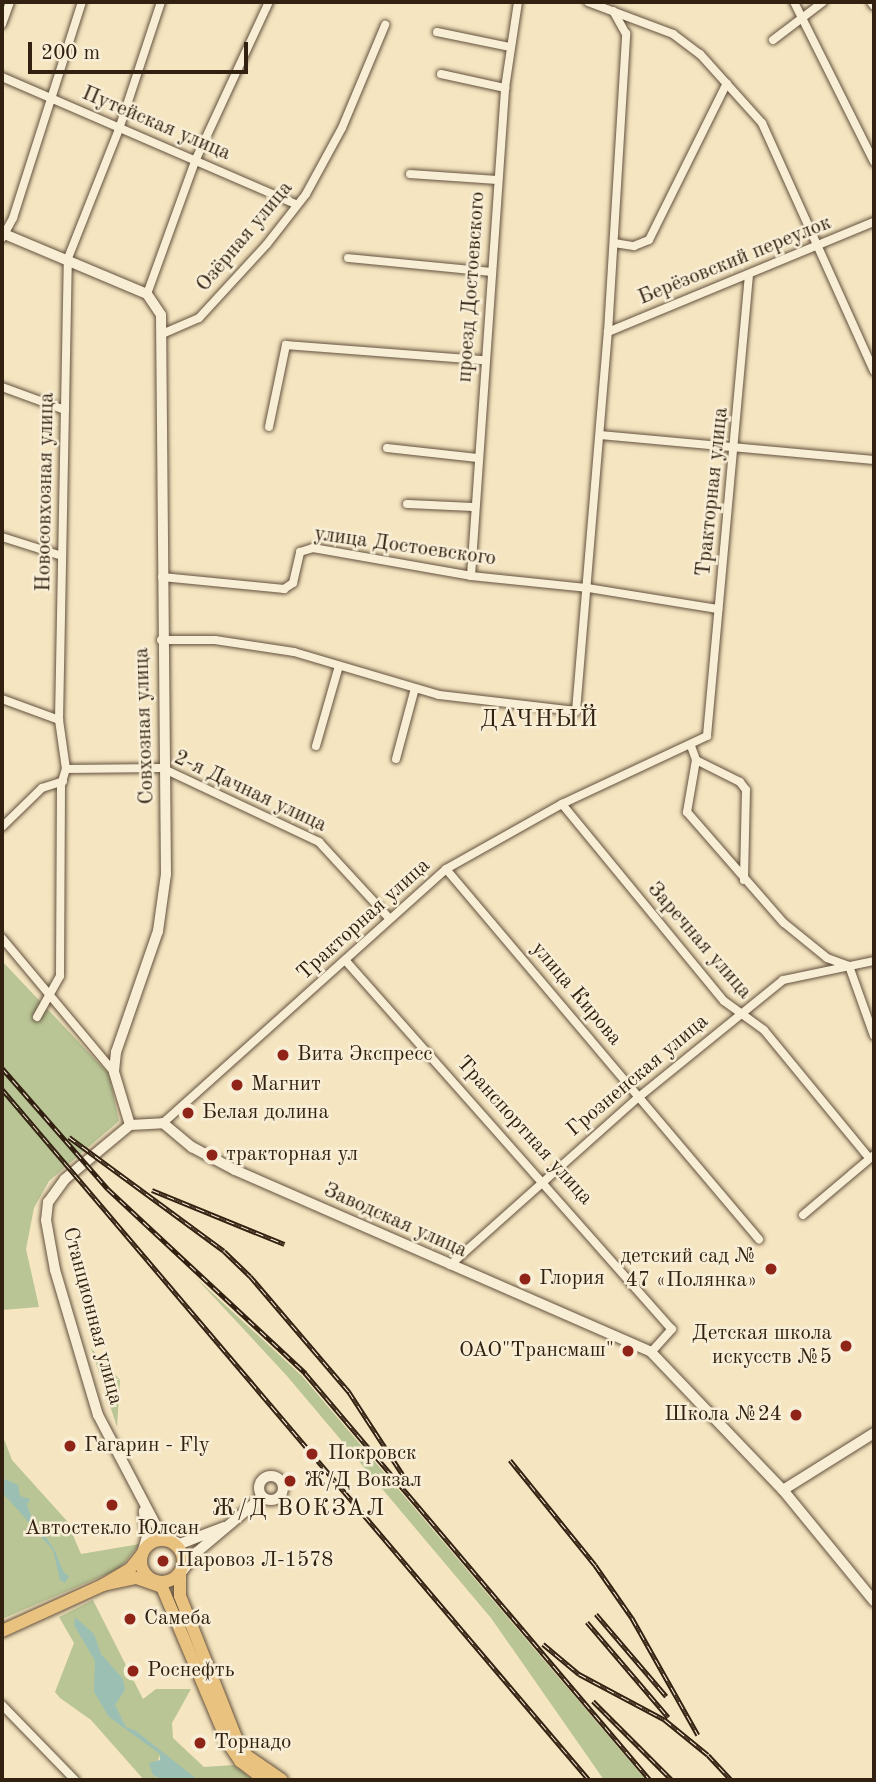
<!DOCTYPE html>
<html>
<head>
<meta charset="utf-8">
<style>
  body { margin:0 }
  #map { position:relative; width:876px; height:1782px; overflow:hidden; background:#f5e5c0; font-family:"Old Standard TT",serif }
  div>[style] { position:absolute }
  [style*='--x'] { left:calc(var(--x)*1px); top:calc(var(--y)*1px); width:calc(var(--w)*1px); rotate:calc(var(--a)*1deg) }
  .green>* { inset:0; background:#b9c595 }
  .water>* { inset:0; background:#9cbfb4 }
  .roads { filter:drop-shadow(0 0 2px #63513d) drop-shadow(0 0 2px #63513d) }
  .street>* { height:8px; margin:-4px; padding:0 4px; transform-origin:4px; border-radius:4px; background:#f8eed6 }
  .secondary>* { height:10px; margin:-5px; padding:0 5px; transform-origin:5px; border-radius:5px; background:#f8eed6 }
  .secondary>.ring { margin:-5px; padding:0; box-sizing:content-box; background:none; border:10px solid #f8eed6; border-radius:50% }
  .primary>* { height:12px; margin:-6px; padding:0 6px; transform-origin:6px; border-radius:6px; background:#eac280 }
  .primary>.ring { margin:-6px; padding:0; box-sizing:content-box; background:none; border:12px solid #eac280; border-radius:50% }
  .rail>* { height:5px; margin-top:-2.5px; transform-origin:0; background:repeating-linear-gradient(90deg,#f8eed6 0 8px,#322011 0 16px); box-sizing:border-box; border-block:2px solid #322011 }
  .dots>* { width:19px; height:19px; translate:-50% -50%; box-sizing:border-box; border:4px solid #f8eed6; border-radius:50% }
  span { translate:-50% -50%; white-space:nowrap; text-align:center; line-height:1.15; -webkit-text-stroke:5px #f8eed6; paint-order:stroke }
  .street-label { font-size:21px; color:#322011 }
  .poi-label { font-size:21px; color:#322011 }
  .left { translate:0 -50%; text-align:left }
  .right { translate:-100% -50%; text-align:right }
  .neighbourhood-label { font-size:23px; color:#322011; letter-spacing:2px }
  .frame { position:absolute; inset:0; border:4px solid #322011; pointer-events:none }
  .scale { position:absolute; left:28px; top:42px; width:220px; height:32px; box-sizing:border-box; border:4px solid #322011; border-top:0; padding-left:9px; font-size:21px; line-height:24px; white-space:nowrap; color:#322011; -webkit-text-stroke:5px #f8eed6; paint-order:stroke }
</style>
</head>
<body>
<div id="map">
  <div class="green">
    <i style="clip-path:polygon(2px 961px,109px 1074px,119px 1121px,49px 1181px,34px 1208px,26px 1249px,39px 1307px,2px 1310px)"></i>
    <i style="clip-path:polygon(196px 1278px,302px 1376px,646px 1780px,604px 1780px,491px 1618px,287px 1376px)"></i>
    <i style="clip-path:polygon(91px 1348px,120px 1380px,117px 1427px)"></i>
    <i style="clip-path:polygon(2px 1434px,12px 1460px,67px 1521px,81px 1554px,140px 1544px,119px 1569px,2px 1619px)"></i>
    <i style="clip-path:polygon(93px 1600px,143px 1699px,156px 1689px,191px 1689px,172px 1723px,173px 1738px,204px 1767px,234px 1765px,253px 1780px,198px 1780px,160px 1755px,153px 1775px,162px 1780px,144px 1780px,91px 1720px,60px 1698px,55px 1692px,74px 1643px,59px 1617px)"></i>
  </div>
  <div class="water">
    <i style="clip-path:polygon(2px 1478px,18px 1485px,20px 1496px,30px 1499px,27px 1505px,32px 1518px,54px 1549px,64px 1573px,69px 1576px,65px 1583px,60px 1580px,53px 1550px,2px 1492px)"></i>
    <i style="clip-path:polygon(75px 1617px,94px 1634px,101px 1654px,123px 1679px,125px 1690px,115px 1705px,126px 1727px,136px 1731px,198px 1780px,162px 1780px,153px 1775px,149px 1763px,160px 1760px,160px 1754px,109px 1717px,94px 1692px,95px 1661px,74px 1625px)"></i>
  </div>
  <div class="roads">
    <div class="street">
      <i style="--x:588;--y:2;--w:91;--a:20.6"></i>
      <i style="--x:673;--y:34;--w:34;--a:37"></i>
      <i style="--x:700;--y:54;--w:93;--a:48.1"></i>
      <i style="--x:762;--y:123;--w:272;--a:65.7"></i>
      <i style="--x:794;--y:2;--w:179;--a:63.4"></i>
      <i style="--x:871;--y:2;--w:5;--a:53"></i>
      <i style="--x:2;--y:24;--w:23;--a:-70"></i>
      <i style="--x:437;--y:32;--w:75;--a:11.6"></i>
      <i style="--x:773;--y:40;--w:63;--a:-37.2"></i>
      <i style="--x:441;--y:74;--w:66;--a:12.3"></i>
      <i style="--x:2;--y:77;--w:320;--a:23.4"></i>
      <i style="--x:410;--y:174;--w:87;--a:3.9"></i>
      <i style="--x:2;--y:238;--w:23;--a:-61"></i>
      <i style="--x:13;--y:218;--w:227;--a:-72.3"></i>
      <i style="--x:614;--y:243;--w:20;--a:9"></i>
      <i style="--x:634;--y:246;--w:16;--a:-22"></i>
      <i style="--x:649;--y:240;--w:175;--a:-63.6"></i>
      <i style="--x:348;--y:258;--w:143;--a:5.6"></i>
      <i style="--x:147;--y:294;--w:144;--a:-70.1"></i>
      <i style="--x:196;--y:159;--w:173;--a:-65.1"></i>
      <i style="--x:608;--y:332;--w:288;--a:-22.5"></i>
      <i style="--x:162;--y:334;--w:40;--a:-23.4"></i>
      <i style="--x:199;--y:318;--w:100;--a:-47.4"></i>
      <i style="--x:267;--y:244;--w:63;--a:-52"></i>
      <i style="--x:306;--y:194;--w:75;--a:-61.4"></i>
      <i style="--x:342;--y:128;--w:112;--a:-67.3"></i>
      <i style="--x:2;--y:387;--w:67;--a:20.1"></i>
      <i style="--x:269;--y:427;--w:84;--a:-78.3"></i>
      <i style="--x:286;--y:345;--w:198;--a:4.4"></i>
      <i style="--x:600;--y:435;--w:275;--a:5.2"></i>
      <i style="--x:387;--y:448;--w:91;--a:6.3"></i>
      <i style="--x:407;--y:504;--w:67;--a:2.6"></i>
      <i style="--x:2;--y:537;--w:63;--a:17.6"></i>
      <i style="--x:471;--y:576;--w:489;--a:-86"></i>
      <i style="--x:505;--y:88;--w:87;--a:-81.4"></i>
      <i style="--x:162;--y:577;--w:123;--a:5.6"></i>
      <i style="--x:284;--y:589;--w:11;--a:-34"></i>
      <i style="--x:293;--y:583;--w:32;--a:-77"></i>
      <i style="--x:300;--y:552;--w:14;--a:-17"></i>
      <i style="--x:313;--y:548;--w:160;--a:10"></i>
      <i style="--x:471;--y:576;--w:118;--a:5.9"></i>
      <i style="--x:588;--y:588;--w:132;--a:9.2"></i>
      <i style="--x:161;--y:640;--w:54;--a:0"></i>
      <i style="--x:215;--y:640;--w:80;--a:8.6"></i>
      <i style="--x:294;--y:652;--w:151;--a:16.5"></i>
      <i style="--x:439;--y:695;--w:138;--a:6.7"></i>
      <i style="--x:576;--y:711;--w:380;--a:-85.2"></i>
      <i style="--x:608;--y:332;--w:299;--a:-86.5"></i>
      <i style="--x:626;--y:34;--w:26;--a:-119"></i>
      <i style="--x:2;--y:699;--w:61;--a:20.2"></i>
      <i style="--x:316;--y:746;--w:83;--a:-74"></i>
      <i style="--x:691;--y:746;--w:15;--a:70"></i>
      <i style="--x:696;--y:760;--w:53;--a:99.8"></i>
      <i style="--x:687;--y:812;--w:147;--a:48.9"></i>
      <i style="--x:784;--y:923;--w:55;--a:39.1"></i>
      <i style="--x:827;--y:958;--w:23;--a:20"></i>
      <i style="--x:849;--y:966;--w:74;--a:70.3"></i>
      <i style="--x:396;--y:759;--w:73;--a:-75"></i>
      <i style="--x:696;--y:760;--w:49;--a:26.6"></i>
      <i style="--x:740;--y:782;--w:10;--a:53"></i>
      <i style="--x:746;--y:790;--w:90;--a:91.3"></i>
      <i style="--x:66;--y:769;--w:96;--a:-0.6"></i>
      <i style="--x:162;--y:768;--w:174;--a:25.2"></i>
      <i style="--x:319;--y:842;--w:102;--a:47.4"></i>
      <i style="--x:562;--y:804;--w:255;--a:50.6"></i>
      <i style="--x:724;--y:1001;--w:49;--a:35.9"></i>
      <i style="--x:764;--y:1030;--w:166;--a:50.6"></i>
      <i style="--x:2;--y:827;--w:56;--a:-44.3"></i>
      <i style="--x:42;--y:788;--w:22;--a:-18"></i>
      <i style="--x:446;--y:869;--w:485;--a:49.8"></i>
      <i style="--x:2;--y:938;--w:175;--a:50.1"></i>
      <i style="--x:345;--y:960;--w:493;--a:48.5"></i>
      <i style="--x:672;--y:1329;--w:31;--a:132"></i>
      <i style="--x:37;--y:1017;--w:47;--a:-60.7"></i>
      <i style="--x:60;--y:976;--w:191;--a:-89.7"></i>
      <i style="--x:61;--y:785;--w:17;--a:-73"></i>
      <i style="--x:66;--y:769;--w:49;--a:-98.1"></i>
      <i style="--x:59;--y:720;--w:462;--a:-88.9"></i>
      <i style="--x:68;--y:258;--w:139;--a:-68.4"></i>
      <i style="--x:119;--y:129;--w:134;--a:-71.7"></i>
      <i style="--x:163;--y:1123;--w:380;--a:-41.9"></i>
      <i style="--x:446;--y:869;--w:133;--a:-29.3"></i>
      <i style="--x:562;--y:804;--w:160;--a:-25.1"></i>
      <i style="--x:707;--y:736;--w:463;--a:-84.8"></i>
      <i style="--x:803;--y:1215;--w:93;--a:-40.2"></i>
      <i style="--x:450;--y:1265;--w:254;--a:-41.7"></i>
      <i style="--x:640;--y:1096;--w:184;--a:-39"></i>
      <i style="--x:783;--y:980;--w:93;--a:-11.8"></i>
      <i style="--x:2;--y:1705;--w:105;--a:45.8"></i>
    </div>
    <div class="secondary">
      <i style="--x:2;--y:233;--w:157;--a:22.8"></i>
      <i style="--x:147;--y:294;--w:25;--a:56"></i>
      <i style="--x:161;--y:315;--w:559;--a:89.49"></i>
      <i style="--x:166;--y:874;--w:58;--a:98"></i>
      <i style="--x:158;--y:931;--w:128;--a:109.1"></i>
      <i style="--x:116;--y:1052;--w:20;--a:96"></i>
      <i style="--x:114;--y:1072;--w:55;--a:73.2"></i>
      <i style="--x:130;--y:1125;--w:33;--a:-3"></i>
      <i style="--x:163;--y:1123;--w:38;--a:40"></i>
      <i style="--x:192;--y:1147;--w:49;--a:28.1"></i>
      <i style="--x:235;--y:1170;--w:454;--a:23.6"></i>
      <i style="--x:651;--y:1352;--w:191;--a:46.3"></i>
      <i style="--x:783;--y:1490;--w:144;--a:50.7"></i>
      <i style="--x:130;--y:1125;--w:85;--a:140.3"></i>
      <i style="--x:65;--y:1179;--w:29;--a:126"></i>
      <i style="--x:48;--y:1202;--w:18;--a:96"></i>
      <i style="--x:46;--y:1220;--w:51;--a:79.8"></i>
      <i style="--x:55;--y:1270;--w:151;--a:73.5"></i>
      <i style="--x:98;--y:1415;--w:133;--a:62.3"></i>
      <i style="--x:160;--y:1533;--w:23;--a:29"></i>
      <i style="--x:180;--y:1544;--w:47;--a:-21.1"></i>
      <i class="ring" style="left:259px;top:1476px;width:14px;height:14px"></i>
      <i style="--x:783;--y:1490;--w:107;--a:-32.1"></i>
      <i style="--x:142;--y:1554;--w:18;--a:-74"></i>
      <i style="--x:147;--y:1537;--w:26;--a:-97"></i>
      <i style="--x:180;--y:1574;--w:28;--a:-52"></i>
      <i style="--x:197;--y:1552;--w:85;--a:-40.2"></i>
    </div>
    <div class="primary">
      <i class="ring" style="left:141px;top:1540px;width:30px;height:30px"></i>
      <i style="--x:180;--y:1574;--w:22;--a:90"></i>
      <i style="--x:180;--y:1596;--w:155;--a:68.4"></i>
      <i style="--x:237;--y:1740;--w:19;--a:58"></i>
      <i style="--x:247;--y:1756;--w:42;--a:34.4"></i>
      <i style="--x:103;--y:1585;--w:35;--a:-12"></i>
      <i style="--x:137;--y:1578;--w:27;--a:20"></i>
      <i style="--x:162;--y:1587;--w:169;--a:67.1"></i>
      <i style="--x:228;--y:1743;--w:22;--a:56"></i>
      <i style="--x:240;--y:1761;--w:31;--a:37"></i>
      <i style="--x:2;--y:1631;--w:111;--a:-24.5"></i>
      <i style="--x:103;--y:1585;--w:31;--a:-31"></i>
      <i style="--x:130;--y:1569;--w:19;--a:-51"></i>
    </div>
  </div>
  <div class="rail">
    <i style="--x:2;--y:1068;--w:161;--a:48.8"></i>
    <i style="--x:108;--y:1189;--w:270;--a:43"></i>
    <i style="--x:305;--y:1373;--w:534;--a:49.71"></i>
    <i style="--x:2;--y:1089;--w:907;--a:49.65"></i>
    <i style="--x:69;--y:1137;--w:192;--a:36.3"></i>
    <i style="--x:224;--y:1251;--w:36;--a:44"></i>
    <i style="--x:250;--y:1276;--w:153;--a:49.5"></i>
    <i style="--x:349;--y:1392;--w:112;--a:57"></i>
    <i style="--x:152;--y:1190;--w:143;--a:22.2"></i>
    <i style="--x:510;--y:1460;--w:135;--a:51"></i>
    <i style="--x:595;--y:1565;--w:65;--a:55.1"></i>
    <i style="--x:632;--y:1618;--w:134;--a:60.6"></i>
    <i style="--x:596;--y:1614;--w:108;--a:49.5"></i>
    <i style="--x:587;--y:1622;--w:125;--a:49.5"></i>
    <i style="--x:543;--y:1644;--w:47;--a:39.8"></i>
    <i style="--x:579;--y:1674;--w:98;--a:28.1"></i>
    <i style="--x:665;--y:1720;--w:55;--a:39.1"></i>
    <i style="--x:708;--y:1755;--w:34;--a:47"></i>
    <i style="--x:593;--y:1701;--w:112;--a:45"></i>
  </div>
  <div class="dots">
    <i style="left:283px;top:1055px;background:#8f2418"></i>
    <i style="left:237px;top:1085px;background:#8f2418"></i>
    <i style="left:188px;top:1113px;background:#8f2418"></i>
    <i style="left:212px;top:1155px;background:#8f2418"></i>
    <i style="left:771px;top:1269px;background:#8f2418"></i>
    <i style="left:525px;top:1279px;background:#8f2418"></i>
    <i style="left:846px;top:1346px;background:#8f2418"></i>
    <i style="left:628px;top:1351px;background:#8f2418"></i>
    <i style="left:796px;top:1415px;background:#8f2418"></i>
    <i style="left:70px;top:1446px;background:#8f2418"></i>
    <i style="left:312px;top:1454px;background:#8f2418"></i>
    <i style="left:290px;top:1481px;background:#8f2418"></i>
    <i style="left:112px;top:1505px;background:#8f2418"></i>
    <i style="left:163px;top:1561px;background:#8f2418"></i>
    <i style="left:130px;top:1619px;background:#8f2418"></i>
    <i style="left:133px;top:1671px;background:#8f2418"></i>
    <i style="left:200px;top:1743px;background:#8f2418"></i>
  </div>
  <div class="street-label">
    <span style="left:156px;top:124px;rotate:23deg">Путейская улица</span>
    <span style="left:245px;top:237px;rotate:-50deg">Озёрная улица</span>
    <span style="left:735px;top:261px;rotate:-22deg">Берёзовский переулок</span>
    <span style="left:472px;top:287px;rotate:-86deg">проезд Достоевского</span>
    <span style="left:46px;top:492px;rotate:-89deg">Новосовхозная улица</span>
    <span style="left:713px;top:492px;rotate:-84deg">Тракторная улица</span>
    <span style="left:405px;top:547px;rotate:8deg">улица Достоевского</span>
    <span style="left:145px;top:726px;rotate:-92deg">Совхозная улица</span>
    <span style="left:250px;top:792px;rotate:25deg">2-я Дачная улица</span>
    <span style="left:364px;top:920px;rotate:-42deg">Тракторная улица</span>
    <span style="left:699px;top:941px;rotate:49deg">Заречная улица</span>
    <span style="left:576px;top:994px;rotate:50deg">улица Кирова</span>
    <span style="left:638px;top:1076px;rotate:-40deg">Грозненская улица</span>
    <span style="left:524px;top:1131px;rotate:48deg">Транспортная улица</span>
    <span style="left:395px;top:1221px;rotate:24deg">Заводская улица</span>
    <span style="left:92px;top:1316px;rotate:75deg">Станционная улица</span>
  </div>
  <div class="poi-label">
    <span class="left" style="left:297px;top:1055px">Вита Экспресс</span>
    <span class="left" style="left:251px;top:1085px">Магнит</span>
    <span class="left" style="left:202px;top:1113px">Белая долина</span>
    <span class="left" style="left:226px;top:1155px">тракторная ул</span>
    <span class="right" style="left:757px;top:1269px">детский сад №<br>47 «Полянка»</span>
    <span class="left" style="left:539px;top:1279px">Глория</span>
    <span class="right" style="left:832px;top:1346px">Детская школа<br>искусств №5</span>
    <span class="right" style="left:614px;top:1351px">ОАО"Трансмаш"</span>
    <span class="right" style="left:782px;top:1415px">Школа №24</span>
    <span class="left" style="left:84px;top:1446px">Гагарин - Fly</span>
    <span class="left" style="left:328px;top:1454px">Покровск</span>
    <span class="left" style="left:304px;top:1481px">Ж/Д Вокзал</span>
    <span style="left:112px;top:1529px">Автостекло Юлсан</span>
    <span class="left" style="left:177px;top:1561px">Паровоз Л-1578</span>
    <span class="left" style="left:144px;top:1619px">Самеба</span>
    <span class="left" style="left:147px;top:1671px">Роснефть</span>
    <span class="left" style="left:214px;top:1743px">Торнадо</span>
  </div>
  <div class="neighbourhood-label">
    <span style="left:540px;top:720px">ДАЧНЫЙ</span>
    <span style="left:299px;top:1509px">Ж/Д ВОКЗАЛ</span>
  </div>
  <div class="frame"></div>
  <div class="scale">200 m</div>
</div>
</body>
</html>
